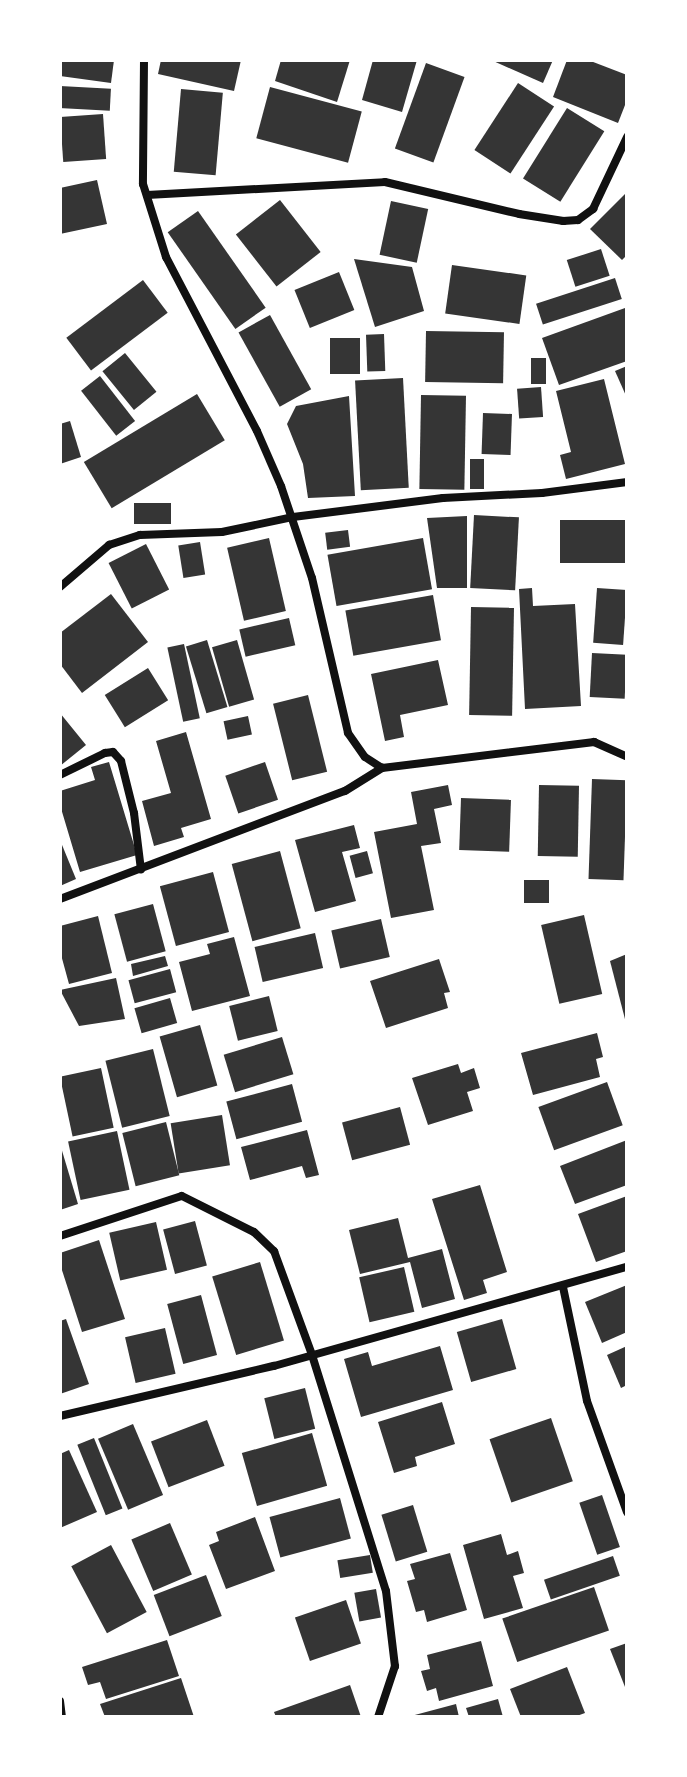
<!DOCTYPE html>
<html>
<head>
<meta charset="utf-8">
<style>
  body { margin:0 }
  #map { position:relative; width:687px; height:1777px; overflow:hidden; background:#fff; font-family:"PT Sans",sans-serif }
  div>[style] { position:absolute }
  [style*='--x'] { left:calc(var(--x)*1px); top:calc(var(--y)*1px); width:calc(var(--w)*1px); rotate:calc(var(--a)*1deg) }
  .building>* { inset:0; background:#353535; transform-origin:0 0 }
  .minor>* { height:8px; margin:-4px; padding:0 4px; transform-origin:4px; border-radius:4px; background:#111 }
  span { translate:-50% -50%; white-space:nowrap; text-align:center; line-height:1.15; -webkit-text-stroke:6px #fff; paint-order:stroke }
  .frame { position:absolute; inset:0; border:62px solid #fff; pointer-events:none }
</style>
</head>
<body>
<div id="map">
  <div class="building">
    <i style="clip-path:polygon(60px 60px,114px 60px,111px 83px,60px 76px)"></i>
    <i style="clip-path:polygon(161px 60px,241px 60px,234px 91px,158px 74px)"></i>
    <i style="clip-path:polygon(281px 60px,350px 60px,337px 102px,275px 81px)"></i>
    <i style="clip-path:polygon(373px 60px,417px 60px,402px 112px,362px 100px)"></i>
    <i style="clip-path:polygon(491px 60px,553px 60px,543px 83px)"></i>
    <i style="clip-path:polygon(567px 60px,588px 60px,627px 75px,627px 100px,618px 123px,553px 97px)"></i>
    <i style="left:426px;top:63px;width:41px;height:91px;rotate:20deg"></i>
    <i style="left:518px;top:83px;width:43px;height:80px;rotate:33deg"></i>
    <i style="left:60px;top:86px;width:51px;height:22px;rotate:3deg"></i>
    <i style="left:270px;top:87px;width:95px;height:53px;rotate:15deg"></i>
    <i style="left:181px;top:89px;width:42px;height:83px;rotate:5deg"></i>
    <i style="left:567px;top:108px;width:44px;height:83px;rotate:32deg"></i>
    <i style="left:103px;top:114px;width:45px;height:43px;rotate:86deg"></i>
    <i style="clip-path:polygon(97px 180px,107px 224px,60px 234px,60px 188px)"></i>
    <i style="clip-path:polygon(627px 192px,627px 255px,622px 260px,590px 229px)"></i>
    <i style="left:280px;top:200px;width:66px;height:56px;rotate:52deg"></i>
    <i style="left:391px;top:201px;width:38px;height:55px;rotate:12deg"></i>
    <i style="left:198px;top:211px;width:118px;height:37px;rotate:55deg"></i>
    <i style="left:601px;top:249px;width:28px;height:36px;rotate:72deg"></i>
    <i style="clip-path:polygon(354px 259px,412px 267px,424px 311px,375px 327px)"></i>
    <i style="left:452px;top:265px;width:75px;height:49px;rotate:8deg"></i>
    <i style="left:339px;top:272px;width:41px;height:48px;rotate:68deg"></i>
    <i style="left:615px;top:278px;width:22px;height:83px;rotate:72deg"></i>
    <i style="left:143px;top:280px;width:41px;height:96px;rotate:53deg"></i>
    <i style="clip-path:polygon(625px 308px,627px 361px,559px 385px,542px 338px)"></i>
    <i style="left:270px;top:315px;width:85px;height:36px;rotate:61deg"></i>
    <i style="left:426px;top:331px;width:78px;height:51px;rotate:1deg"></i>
    <i style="left:384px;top:334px;width:37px;height:18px;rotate:88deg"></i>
    <i style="left:330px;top:338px;width:30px;height:36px"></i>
    <i style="left:125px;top:353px;width:50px;height:29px;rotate:51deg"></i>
    <i style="left:531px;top:358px;width:15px;height:26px"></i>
    <i style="clip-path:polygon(627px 366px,627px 398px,615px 371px)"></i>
    <i style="left:100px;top:376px;width:57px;height:24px;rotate:52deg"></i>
    <i style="left:403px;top:378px;width:110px;height:48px;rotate:87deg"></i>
    <i style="clip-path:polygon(604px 379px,625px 464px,566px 479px,560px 455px,571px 452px,556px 391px)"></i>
    <i style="left:541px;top:387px;width:30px;height:24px;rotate:86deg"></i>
    <i style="left:197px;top:394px;width:54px;height:132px;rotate:59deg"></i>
    <i style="left:421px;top:395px;width:45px;height:94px;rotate:1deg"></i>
    <i style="clip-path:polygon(349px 396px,355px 496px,308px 498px,303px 464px,287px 424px,296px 406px)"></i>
    <i style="left:483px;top:413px;width:29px;height:41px;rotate:2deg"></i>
    <i style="clip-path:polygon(70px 421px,81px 457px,60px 464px,60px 424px)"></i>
    <i style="left:470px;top:459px;width:14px;height:30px"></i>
    <i style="left:134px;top:503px;width:37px;height:21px"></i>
    <i style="left:474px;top:515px;width:45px;height:73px;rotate:3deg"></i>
    <i style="clip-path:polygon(467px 516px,467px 588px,437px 588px,427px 518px)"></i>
    <i style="left:627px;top:520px;width:43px;height:67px;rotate:90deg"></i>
    <i style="left:348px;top:530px;width:17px;height:23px;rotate:83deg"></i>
    <i style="left:269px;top:538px;width:75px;height:43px;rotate:77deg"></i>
    <i style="left:423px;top:538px;width:52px;height:97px;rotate:80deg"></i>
    <i style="left:200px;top:542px;width:33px;height:22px;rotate:81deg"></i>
    <i style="left:146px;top:544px;width:51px;height:42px;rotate:63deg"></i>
    <i style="clip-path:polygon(532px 588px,533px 606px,575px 604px,581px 706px,525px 709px,519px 589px)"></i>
    <i style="left:597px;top:588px;width:30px;height:55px;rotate:4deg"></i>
    <i style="clip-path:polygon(111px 594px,148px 642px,82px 693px,60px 664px,60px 633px)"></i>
    <i style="left:433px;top:595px;width:46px;height:89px;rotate:80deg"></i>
    <i style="left:471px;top:607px;width:43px;height:108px;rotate:1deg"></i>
    <i style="left:289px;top:618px;width:28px;height:51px;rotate:77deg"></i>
    <i style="left:207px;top:640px;width:70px;height:22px;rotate:73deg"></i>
    <i style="left:237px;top:640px;width:62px;height:26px;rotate:74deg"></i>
    <i style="left:184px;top:644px;width:76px;height:17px;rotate:78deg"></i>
    <i style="left:592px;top:653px;width:35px;height:44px;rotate:3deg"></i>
    <i style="clip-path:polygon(438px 660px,448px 705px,400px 715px,404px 737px,385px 741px,371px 674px)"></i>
    <i style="left:148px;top:668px;width:38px;height:51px;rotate:58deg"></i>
    <i style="left:308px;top:695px;width:79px;height:36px;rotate:76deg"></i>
    <i style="clip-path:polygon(60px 713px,86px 745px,60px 766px)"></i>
    <i style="left:248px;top:716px;width:19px;height:25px;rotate:78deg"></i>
    <i style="clip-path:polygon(186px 732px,211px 819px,181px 828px,184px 837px,154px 846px,142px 801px,171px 793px,156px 741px)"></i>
    <i style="clip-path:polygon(109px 762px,137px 855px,80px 872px,60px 805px,60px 791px,95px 780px,91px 767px)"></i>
    <i style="left:265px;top:762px;width:40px;height:42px;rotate:71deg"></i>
    <i style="left:592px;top:779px;width:35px;height:100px;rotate:2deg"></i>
    <i style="clip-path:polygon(448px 785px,452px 805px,434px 809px,441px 843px,421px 846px,434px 910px,391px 918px,374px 832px,417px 824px,411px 792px)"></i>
    <i style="left:539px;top:785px;width:40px;height:71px;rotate:1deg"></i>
    <i style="left:461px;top:798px;width:50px;height:52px;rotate:2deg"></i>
    <i style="clip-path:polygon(354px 825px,360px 848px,342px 852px,356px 901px,315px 912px,295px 840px)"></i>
    <i style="clip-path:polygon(60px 840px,76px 879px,60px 886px)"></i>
    <i style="left:280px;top:851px;width:80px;height:50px;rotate:75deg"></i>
    <i style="left:367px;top:851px;width:23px;height:18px;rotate:75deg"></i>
    <i style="left:213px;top:872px;width:62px;height:55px;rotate:75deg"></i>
    <i style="left:524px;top:880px;width:25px;height:23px"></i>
    <i style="left:153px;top:904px;width:49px;height:40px;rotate:75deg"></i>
    <i style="left:584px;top:915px;width:81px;height:44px;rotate:77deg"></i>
    <i style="clip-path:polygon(98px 916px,112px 973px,69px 984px,60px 951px,60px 926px)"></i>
    <i style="left:381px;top:919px;width:39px;height:51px;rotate:77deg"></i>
    <i style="left:315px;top:933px;width:36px;height:62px;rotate:77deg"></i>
    <i style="clip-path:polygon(234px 937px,250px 996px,192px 1011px,179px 962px,210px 954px,207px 944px)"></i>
    <i style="clip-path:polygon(627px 954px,627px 1023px,626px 1023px,610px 961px)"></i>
    <i style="clip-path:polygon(165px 956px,168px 966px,133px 976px,131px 964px)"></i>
    <i style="clip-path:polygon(439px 959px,450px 992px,444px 993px,448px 1008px,386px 1028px,370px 981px)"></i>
    <i style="left:170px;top:969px;width:24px;height:43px;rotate:75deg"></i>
    <i style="clip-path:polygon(116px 978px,125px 1019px,79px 1026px,60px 990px)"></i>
    <i style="left:269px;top:996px;width:36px;height:41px;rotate:76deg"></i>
    <i style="left:170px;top:998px;width:26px;height:37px;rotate:74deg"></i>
    <i style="left:200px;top:1025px;width:63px;height:42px;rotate:74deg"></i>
    <i style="clip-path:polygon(597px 1033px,603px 1057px,596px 1059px,600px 1077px,533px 1095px,521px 1053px)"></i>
    <i style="left:282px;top:1037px;width:39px;height:61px;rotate:73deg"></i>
    <i style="left:153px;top:1049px;width:69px;height:49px;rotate:76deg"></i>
    <i style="clip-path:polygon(458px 1064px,461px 1073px,474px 1068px,480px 1088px,467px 1092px,473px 1111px,428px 1125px,412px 1078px)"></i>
    <i style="left:101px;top:1068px;width:61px;height:42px;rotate:78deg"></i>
    <i style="left:607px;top:1082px;width:46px;height:73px;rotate:70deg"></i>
    <i style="left:292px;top:1084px;width:39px;height:68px;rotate:75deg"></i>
    <i style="left:400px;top:1107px;width:39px;height:60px;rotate:75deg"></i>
    <i style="left:222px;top:1115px;width:51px;height:52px;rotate:81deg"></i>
    <i style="left:166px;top:1122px;width:55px;height:45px;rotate:76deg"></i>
    <i style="clip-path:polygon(307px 1130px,319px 1175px,306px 1178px,302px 1166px,250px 1180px,241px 1147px)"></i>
    <i style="left:117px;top:1131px;width:60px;height:50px;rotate:78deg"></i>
    <i style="clip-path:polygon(627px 1140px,627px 1185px,575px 1204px,560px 1166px)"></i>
    <i style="clip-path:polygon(60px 1144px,78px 1204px,60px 1210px)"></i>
    <i style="clip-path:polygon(480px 1185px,507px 1272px,483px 1280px,487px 1293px,464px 1300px,432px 1199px)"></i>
    <i style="clip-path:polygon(627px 1196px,627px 1251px,596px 1262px,578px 1214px)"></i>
    <i style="clip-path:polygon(398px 1218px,408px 1258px,442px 1249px,455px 1299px,422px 1308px,410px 1262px,360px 1274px,349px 1230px)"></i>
    <i style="left:195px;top:1221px;width:46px;height:33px;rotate:75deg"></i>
    <i style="left:156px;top:1222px;width:49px;height:48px;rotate:77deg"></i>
    <i style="clip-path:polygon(99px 1240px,125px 1319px,82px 1332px,60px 1264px,60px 1253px)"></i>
    <i style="left:260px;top:1262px;width:82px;height:50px;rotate:73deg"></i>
    <i style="left:404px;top:1267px;width:46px;height:46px;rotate:77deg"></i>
    <i style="clip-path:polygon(627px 1285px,627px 1332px,602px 1343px,585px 1302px)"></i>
    <i style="left:201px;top:1295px;width:62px;height:35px;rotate:75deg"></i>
    <i style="clip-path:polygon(66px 1319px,89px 1384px,60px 1394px,60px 1321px)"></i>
    <i style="left:502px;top:1319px;width:52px;height:47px;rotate:74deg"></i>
    <i style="left:165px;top:1328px;width:47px;height:41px;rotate:77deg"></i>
    <i style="clip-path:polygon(440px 1346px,453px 1390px,361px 1417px,344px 1359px,368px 1352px,372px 1366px)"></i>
    <i style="clip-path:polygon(627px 1346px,627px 1385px,621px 1388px,607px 1355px)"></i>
    <i style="left:305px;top:1388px;width:42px;height:42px;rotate:76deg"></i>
    <i style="clip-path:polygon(442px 1402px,455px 1444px,415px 1457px,417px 1466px,394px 1473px,378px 1422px)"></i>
    <i style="left:551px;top:1418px;width:67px;height:65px;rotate:71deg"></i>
    <i style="left:207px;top:1420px;width:49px;height:60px;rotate:69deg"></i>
    <i style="left:133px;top:1424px;width:77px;height:38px;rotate:67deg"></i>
    <i style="left:312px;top:1433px;width:55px;height:73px;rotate:74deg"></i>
    <i style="left:94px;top:1438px;width:76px;height:18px;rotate:68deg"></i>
    <i style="clip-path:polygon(69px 1450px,97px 1512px,60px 1528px,60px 1454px)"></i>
    <i style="left:602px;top:1495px;width:55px;height:24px;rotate:71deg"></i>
    <i style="left:340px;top:1498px;width:42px;height:73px;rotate:75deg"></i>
    <i style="left:413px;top:1505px;width:49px;height:33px;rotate:73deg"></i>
    <i style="clip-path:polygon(255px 1517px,275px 1571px,226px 1589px,209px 1545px,219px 1541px,216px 1532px)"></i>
    <i style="left:170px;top:1523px;width:56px;height:42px;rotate:67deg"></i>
    <i style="clip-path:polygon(501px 1534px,507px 1555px,518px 1551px,524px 1573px,513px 1576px,523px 1608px,484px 1619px,463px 1545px)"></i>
    <i style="left:111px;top:1545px;width:76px;height:45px;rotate:62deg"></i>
    <i style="clip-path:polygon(450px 1553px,467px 1610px,427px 1622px,424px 1610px,416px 1612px,407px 1581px,415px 1579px,410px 1564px)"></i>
    <i style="left:370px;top:1555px;width:18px;height:33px;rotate:81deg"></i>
    <i style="left:613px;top:1556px;width:21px;height:73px;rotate:71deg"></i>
    <i style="left:206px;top:1575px;width:44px;height:56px;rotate:69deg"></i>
    <i style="left:594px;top:1587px;width:46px;height:97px;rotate:71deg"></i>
    <i style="left:376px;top:1589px;width:29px;height:22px;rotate:80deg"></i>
    <i style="left:346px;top:1600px;width:46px;height:54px;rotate:71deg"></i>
    <i style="clip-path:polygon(167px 1640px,179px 1676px,106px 1699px,100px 1682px,88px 1685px,82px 1667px)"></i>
    <i style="clip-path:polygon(481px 1641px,493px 1686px,439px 1701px,436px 1688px,427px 1691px,421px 1671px,430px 1669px,427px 1655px)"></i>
    <i style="clip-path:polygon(627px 1643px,627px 1692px,610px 1649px)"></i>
    <i style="clip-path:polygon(567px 1667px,585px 1713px,574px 1717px,521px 1717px,510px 1689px)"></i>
    <i style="clip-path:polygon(181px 1678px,194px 1717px,105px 1717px,100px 1704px)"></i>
    <i style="clip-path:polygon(350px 1685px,361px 1717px,276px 1717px,274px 1712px)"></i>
    <i style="clip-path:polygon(498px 1699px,503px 1717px,469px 1717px,466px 1708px)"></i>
    <i style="clip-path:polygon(456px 1704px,459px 1717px,411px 1717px,411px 1716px)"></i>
  </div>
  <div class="minor">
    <i style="--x:144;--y:60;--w:124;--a:90.5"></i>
    <i style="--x:143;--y:184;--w:77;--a:72.5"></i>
    <i style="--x:166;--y:257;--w:196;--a:62.4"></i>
    <i style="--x:257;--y:431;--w:60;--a:66.4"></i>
    <i style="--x:281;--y:486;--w:97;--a:71.4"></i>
    <i style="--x:312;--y:578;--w:159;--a:76.9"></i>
    <i style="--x:348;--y:733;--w:29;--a:55"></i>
    <i style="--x:365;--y:757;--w:20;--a:33"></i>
    <i style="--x:382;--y:768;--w:214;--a:-7"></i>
    <i style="--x:594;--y:742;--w:36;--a:24"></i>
    <i style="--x:147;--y:195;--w:238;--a:-3.1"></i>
    <i style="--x:385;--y:182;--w:138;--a:13.4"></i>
    <i style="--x:519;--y:214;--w:45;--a:9"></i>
    <i style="--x:563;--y:221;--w:15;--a:-4"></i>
    <i style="--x:578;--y:220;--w:19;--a:-36"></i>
    <i style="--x:593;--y:209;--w:80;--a:-64.7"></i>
    <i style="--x:60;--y:587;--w:65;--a:-40.6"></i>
    <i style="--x:109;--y:545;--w:33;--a:-18"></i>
    <i style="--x:140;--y:535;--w:82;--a:-2.1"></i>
    <i style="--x:222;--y:532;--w:73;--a:-11.9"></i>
    <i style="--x:293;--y:517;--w:151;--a:-7.2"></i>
    <i style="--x:443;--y:498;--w:99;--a:-2.9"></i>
    <i style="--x:542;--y:493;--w:86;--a:-7.4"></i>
    <i style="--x:60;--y:775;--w:50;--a:-26.1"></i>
    <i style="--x:105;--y:753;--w:8;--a:-7"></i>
    <i style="--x:113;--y:752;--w:12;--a:48"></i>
    <i style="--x:121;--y:761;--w:54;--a:76"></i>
    <i style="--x:134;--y:813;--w:57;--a:83"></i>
    <i style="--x:60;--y:899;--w:305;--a:-20.8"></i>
    <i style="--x:345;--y:791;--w:44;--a:-31.9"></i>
    <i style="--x:60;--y:1236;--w:128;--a:-18.2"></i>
    <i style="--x:182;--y:1196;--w:80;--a:26.6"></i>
    <i style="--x:254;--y:1232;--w:28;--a:44"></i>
    <i style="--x:274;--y:1251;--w:111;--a:69.9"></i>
    <i style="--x:312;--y:1355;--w:247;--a:72.6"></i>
    <i style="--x:386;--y:1591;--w:76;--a:83.2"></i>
    <i style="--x:395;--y:1666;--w:54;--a:108.4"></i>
    <i style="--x:563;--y:1287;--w:116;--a:78.1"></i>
    <i style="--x:587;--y:1401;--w:118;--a:70.2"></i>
    <i style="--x:60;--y:1416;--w:220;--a:-13.2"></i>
    <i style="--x:274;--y:1366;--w:367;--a:-15.7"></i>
    <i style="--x:60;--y:1701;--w:16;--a:83"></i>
  </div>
  <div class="frame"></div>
</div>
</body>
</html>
